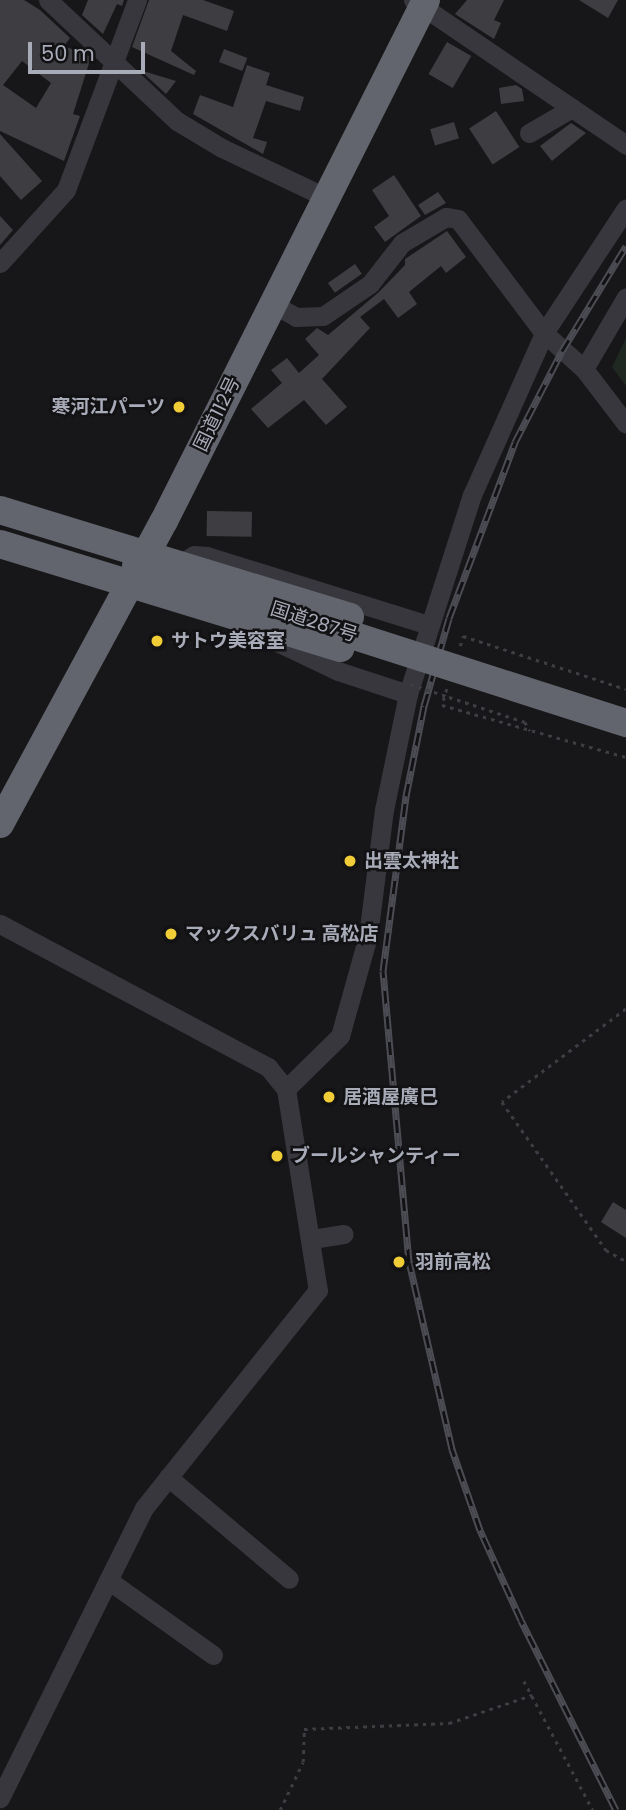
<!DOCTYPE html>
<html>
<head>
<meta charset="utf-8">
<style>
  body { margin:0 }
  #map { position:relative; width:626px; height:1810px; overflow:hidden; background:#171618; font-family:Poppins,"Noto Sans JP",sans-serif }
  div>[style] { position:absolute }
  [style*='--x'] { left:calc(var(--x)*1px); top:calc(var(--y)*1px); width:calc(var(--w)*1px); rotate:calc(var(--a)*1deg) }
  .green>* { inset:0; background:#202822 }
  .building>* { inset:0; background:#3e3e42; transform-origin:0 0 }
  .path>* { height:2.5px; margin-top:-1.25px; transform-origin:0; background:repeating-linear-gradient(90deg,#3d3e44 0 3.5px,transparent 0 8.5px) }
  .minor>* { height:19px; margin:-9.5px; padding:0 9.5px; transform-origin:9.5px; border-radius:9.5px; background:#37373d }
  .highway>* { height:28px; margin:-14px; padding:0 14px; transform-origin:14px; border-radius:14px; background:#63656e }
  .rail>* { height:7px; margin-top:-3.5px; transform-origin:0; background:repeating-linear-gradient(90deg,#121113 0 13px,#4c4d54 0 26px); box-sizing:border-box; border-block:2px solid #4c4d54 }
  .path-bridge>* { height:2.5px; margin-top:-1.25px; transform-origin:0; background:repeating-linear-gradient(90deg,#3d3e44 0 3.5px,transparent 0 8.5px) }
  .highway-bridge>* { height:28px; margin:-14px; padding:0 14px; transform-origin:14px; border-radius:14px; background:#63656e }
  .dots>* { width:19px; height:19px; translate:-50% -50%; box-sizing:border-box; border:4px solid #121113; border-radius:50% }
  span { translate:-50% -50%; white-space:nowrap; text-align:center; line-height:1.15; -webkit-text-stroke:5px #121113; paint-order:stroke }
  .poi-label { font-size:19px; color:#a8abb8; font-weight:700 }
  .right { translate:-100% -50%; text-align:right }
  .left { translate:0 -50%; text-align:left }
  .street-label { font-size:19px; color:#a8abb8 }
  .scale { position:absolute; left:28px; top:42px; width:117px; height:32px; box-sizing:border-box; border:4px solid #a8abb8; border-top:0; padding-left:9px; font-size:21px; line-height:24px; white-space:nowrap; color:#a8abb8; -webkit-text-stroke:5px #121113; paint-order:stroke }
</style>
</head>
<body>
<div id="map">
  <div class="green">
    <i style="clip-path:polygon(626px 338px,626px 386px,612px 367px)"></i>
  </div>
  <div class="building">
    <i style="clip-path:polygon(evenodd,0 0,24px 0,40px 10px,70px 38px,64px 46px,91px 57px,73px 114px,80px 116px,64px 161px,0 131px,0 0,22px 61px,51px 83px,36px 108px,3px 85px,22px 61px)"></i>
    <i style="clip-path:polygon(88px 0,124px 0,122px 6px,117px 4px,103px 34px,82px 15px)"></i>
    <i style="clip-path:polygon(149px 0,203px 0,234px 11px,227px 31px,183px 15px,171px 51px,196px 71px,194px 75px,132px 47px)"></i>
    <i style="clip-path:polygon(467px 0,504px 0,494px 20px,501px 23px,494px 39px,455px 14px)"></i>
    <i style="clip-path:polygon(579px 0,618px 0,608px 18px)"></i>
    <i style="left:447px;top:42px;width:28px;height:37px;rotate:30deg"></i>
    <i style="left:224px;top:49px;width:25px;height:14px;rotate:21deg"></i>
    <i style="clip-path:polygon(247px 65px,270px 73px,266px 85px,304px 97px,300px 111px,266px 101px,253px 138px,267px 142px,263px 154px,193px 114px,200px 95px,233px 107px)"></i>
    <i style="clip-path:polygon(140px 70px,176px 81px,166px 94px)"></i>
    <i style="clip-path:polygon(516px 85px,522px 89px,524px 101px,501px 104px,499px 88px)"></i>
    <i style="left:496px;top:111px;width:43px;height:32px;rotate:57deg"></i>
    <i style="left:454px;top:122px;width:17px;height:25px;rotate:73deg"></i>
    <i style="clip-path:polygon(571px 123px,586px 133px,552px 161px,540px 146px)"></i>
    <i style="clip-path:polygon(0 134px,42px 181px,21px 200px,0 176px)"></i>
    <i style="clip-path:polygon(394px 175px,421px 216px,385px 242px,374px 227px,389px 216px,372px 190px)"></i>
    <i style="clip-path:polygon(438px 192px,446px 203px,425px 215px,418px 205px)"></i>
    <i style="clip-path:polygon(0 216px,13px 230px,0 245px)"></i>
    <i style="clip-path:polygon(447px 231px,466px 257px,446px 273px,441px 266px,409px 292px,417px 304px,398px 318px,384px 299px,360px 317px,370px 328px,322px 379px,347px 407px,326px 425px,304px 400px,268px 428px,251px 409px,282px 383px,271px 370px,287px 358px,299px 373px,319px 355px,305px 339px,317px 328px,328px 335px,379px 292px,405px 265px,405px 259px)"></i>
    <i style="left:355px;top:264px;width:12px;height:33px;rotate:55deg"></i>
    <i style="left:207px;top:511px;width:45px;height:25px;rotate:1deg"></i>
    <i style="clip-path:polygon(613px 1202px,626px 1210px,626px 1238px,601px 1222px)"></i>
  </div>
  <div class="path">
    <i style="--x:460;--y:646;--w:10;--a:-73"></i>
    <i style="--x:463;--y:636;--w:171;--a:18"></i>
    <i style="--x:447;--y:689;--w:17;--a:107"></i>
    <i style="--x:442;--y:705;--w:191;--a:15.8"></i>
    <i style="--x:449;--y:697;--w:80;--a:18.2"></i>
    <i style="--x:525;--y:722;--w:10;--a:61"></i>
    <i style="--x:626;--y:1009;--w:155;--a:143.1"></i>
    <i style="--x:502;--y:1102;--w:181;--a:54.9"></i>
    <i style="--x:606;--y:1250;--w:23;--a:29"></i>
    <i style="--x:524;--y:1681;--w:146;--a:61.9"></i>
    <i style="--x:280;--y:1810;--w:53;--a:-64.4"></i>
    <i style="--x:303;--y:1762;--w:33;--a:-88"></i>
    <i style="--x:304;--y:1729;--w:145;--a:-2.4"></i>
    <i style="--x:449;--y:1723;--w:88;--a:-18.6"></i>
  </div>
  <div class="minor">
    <i style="--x:48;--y:0;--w:177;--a:43.2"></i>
    <i style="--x:177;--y:121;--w:52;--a:31"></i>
    <i style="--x:222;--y:148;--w:114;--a:25.4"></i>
    <i style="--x:413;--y:0;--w:258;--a:34.2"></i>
    <i style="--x:529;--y:133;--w:50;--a:-30.2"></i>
    <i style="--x:0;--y:263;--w:98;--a:-47.9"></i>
    <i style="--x:66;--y:190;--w:203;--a:-69.5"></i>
    <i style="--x:271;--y:303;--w:29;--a:29"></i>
    <i style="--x:296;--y:317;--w:27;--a:-2"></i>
    <i style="--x:323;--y:316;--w:57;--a:-34.2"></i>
    <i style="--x:370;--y:284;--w:52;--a:-52"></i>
    <i style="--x:402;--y:243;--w:51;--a:-30.6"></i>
    <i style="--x:446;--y:217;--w:12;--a:9"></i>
    <i style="--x:458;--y:219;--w:143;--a:53"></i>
    <i style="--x:544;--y:333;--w:54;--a:42"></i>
    <i style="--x:584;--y:369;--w:69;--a:52.6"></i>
    <i style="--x:584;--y:369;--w:83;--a:-59.7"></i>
    <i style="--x:182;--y:563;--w:14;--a:-34"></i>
    <i style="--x:194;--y:555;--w:13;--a:4"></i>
    <i style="--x:207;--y:556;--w:232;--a:17.3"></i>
    <i style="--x:279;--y:643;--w:65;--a:25.4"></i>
    <i style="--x:338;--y:671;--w:74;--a:18.2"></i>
    <i style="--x:0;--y:924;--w:304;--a:28.1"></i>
    <i style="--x:268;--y:1067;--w:28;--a:51"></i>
    <i style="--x:286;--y:1089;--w:204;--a:81"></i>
    <i style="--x:318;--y:1290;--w:279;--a:128.6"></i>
    <i style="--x:144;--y:1508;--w:324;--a:116.4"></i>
    <i style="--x:286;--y:1089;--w:76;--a:-44.5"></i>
    <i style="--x:340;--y:1036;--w:104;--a:-74.4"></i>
    <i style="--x:368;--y:936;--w:127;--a:-82.8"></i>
    <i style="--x:384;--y:810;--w:118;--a:-78.3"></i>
    <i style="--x:408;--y:694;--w:209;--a:-72.2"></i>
    <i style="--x:472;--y:495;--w:177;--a:-66"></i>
    <i style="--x:544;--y:333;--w:149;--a:-56.7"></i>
    <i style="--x:312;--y:1239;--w:32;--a:-9"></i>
    <i style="--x:168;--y:1477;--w:158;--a:40.1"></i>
    <i style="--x:108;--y:1580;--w:129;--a:35.5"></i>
  </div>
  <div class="highway">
    <i style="--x:0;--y:510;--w:366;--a:17"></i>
    <i style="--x:0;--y:544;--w:356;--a:17"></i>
    <i style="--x:0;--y:824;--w:345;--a:-61.6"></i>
    <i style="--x:164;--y:521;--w:583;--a:-63.3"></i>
  </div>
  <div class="rail">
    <i style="--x:616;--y:1810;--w:212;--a:-116.6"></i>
    <i style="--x:521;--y:1620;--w:99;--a:-114.5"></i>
    <i style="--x:480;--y:1530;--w:86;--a:-109.1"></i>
    <i style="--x:452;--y:1449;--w:192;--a:-102.9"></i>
    <i style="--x:409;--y:1262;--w:292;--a:-95.1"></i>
    <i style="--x:383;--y:971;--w:177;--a:-82.5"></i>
    <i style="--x:406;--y:796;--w:92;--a:-78.7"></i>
    <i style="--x:424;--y:706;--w:91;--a:-74.1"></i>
    <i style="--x:449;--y:618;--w:188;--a:-69.4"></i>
    <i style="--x:515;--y:442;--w:102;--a:-62.7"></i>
    <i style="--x:562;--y:351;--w:123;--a:-58.6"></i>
  </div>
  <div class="path-bridge">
    <i style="--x:410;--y:684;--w:41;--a:18.4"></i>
  </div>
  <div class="highway-bridge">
    <i style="--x:136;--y:566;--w:515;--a:17.77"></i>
  </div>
  <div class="dots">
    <i style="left:179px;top:407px;background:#f0cd36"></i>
    <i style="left:157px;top:641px;background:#f0cd36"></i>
    <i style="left:350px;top:861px;background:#f0cd36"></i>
    <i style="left:171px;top:934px;background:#f0cd36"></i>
    <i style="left:329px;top:1097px;background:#f0cd36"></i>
    <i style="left:277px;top:1156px;background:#f0cd36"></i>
    <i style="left:399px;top:1262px;background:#f0cd36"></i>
  </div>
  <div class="poi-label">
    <span class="right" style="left:165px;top:407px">寒河江パーツ</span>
    <span class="left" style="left:171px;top:641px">サトウ美容室</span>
    <span class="left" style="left:364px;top:861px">出雲太神社</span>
    <span class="left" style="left:185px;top:934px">マックスバリュ 高松店</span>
    <span class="left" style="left:343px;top:1097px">居酒屋廣巳</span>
    <span class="left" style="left:291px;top:1156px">ブールシャンティー</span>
    <span class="left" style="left:415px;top:1262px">羽前高松</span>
  </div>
  <div class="street-label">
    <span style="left:217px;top:414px;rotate:-64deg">国道112号</span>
    <span style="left:314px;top:622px;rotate:18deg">国道287号</span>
  </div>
  <div class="scale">50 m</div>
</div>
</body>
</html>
